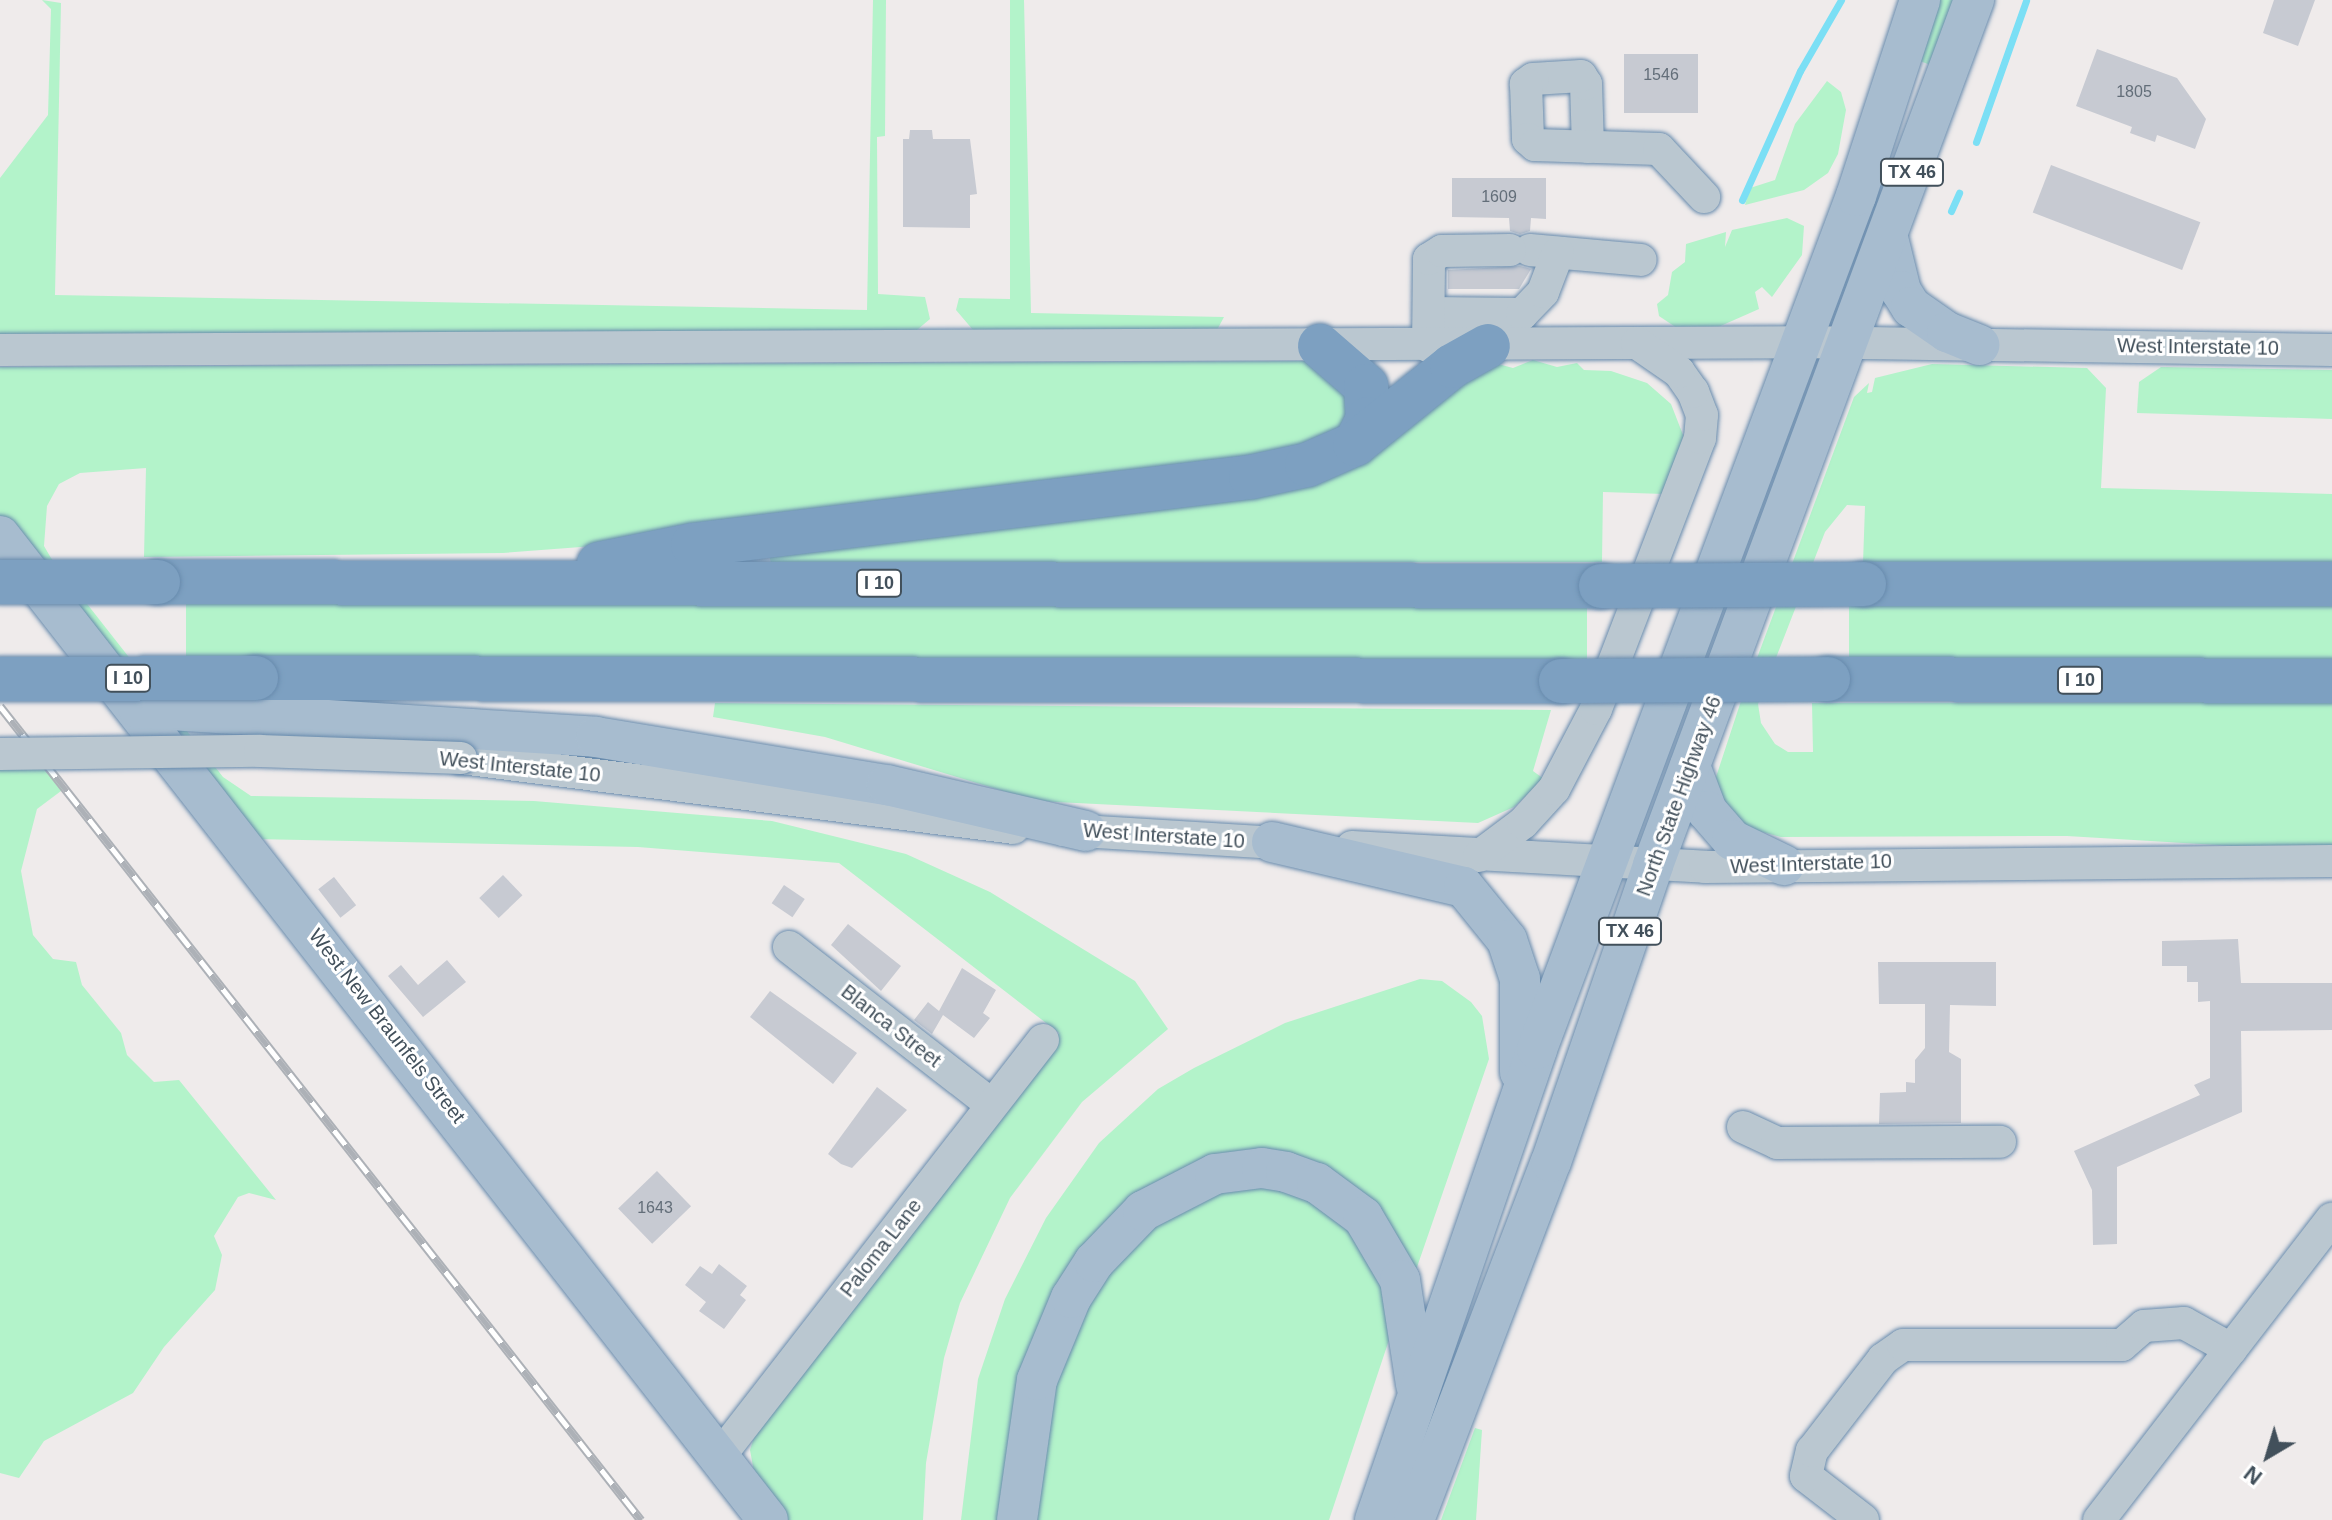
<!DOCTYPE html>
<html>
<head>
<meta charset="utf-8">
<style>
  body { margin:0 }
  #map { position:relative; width:2332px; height:1520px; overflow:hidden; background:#efebeb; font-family:Arial,sans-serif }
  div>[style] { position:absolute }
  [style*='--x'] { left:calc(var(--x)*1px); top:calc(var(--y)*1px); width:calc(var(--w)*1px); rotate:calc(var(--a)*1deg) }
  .green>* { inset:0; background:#b3f3ca; transform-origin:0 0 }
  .stream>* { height:7px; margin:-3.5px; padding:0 3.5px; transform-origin:3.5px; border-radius:3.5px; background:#7bdff5 }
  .building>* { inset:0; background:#c7cad2; transform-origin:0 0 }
  .roads { filter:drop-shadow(0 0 2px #688bad) drop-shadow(0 0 2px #688bad) }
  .minor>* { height:32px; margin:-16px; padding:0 16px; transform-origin:16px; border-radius:16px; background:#bac7d0 }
  .major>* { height:40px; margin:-20px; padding:0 20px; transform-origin:20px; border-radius:20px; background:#a7bccf }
  .highway>* { height:44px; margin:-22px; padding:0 22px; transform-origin:22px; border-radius:22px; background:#7da0c1 }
  .rail>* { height:9px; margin-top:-4.5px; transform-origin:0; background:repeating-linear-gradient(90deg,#fff 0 18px,#adb1b7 0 36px); box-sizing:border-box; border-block:2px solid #adb1b7 }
  .bridges { filter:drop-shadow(0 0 2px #688bad) drop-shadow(0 0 2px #688bad) }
  .minor-bridge>* { height:32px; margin:-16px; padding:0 16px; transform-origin:16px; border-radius:16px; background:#bac7d0 }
  .highway-bridge>* { height:44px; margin:-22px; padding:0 22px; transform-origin:22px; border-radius:22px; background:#7da0c1 }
  span { translate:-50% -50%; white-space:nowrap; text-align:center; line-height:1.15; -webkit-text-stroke:6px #fff; paint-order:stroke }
  .number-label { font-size:16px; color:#636e79 }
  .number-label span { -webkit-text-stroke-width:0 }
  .shield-label span { padding:2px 6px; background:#fff; border:2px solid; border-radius:6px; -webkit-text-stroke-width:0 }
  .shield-label { font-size:18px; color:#42505b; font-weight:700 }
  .street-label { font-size:20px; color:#42505b }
  .north { position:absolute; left:2228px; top:1416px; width:80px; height:80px; -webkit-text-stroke:6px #fff; paint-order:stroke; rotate:218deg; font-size:22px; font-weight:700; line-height:32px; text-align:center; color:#42505b }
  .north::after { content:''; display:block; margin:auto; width:28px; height:36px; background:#42505b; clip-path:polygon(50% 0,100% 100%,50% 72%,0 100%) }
</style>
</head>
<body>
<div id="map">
  <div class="green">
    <i style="clip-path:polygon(42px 0,61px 3px,55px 295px,867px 310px,873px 0,886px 0,885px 136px,877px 137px,878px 294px,925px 297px,930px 319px,911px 335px,0 336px,0 178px,48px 115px,51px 9px)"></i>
    <i style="clip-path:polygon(1010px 0,1024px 0,1031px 313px,1224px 317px,1217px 330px,979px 337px,956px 310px,959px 298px,1010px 299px)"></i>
    <i style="clip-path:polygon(1935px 0,1958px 0,1933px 66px,1920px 61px)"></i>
    <i style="clip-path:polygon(1827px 81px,1841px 92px,1846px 110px,1838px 154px,1828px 173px,1804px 190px,1745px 205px,1750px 188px,1775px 180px,1795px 124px)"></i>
    <i style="clip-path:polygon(1787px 218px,1804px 226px,1802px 255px,1772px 297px,1762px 287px,1755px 292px,1759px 309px,1716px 328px,1680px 330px,1659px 316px,1657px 304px,1668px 295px,1672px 272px,1685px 262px,1686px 244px,1726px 232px,1725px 247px,1732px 230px)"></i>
    <i style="clip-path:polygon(1533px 360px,1557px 367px,1577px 363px,1584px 370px,1611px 371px,1647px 383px,1671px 404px,1685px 440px,1664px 494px,1603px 492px,1602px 562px,771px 563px,767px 546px,1262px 485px,1449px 382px,1498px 364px,1513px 368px)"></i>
    <i style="clip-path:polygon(1313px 361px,1345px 380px,1352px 421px,1300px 454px,634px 543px,503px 553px,144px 557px,146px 468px,80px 473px,59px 484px,47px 506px,44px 546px,51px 558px,223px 777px,251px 796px,534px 801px,772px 821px,906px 854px,990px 892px,1135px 981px,1168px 1029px,1082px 1102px,1010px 1198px,960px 1303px,944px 1358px,926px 1463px,923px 1520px,782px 1520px,754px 1472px,750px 1450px,755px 1434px,1059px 1033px,839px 863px,638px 847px,252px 839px,0 516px,0 367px)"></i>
    <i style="clip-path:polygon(1932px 364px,2087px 368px,2106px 388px,2101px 488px,2332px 494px,2332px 562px,1863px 563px,1865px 506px,1847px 505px,1825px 532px,1758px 704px,1761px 723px,1775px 744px,1788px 752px,1813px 752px,1812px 703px,2332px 702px,2332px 852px,2067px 836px,1781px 837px,1747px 828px,1720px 795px,1716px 777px,1740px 704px,1854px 397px,1869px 383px,1867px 393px,1872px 392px,1875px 378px)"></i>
    <i style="clip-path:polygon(2161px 367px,2332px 370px,2332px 419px,2137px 413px,2139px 382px)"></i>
    <i style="left:186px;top:602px;width:1401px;height:76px"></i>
    <i style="left:2332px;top:602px;width:63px;height:483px;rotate:90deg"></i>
    <i style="clip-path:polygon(715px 703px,1551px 710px,1533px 771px,1544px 779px,1514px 807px,1478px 823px,1036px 801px,825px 737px,713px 717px)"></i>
    <i style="clip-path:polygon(0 756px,39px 756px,65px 788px,37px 809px,21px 871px,33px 935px,53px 959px,76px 962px,82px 985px,121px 1033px,127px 1055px,154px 1082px,179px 1080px,276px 1200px,249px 1193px,238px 1197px,214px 1236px,222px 1255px,215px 1290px,164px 1347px,133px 1393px,44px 1441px,19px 1478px,0 1473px)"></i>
    <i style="clip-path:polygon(1420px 979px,1442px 981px,1471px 1002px,1482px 1016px,1489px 1059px,1416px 1270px,1313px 1167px,1116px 1214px,1001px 1520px,961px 1520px,978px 1379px,1005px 1299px,1046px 1218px,1099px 1143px,1158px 1089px,1194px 1068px,1285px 1023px)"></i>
    <i style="clip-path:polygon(1255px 1184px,1290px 1190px,1324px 1208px,1358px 1234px,1379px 1269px,1392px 1331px,1329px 1520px,1028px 1520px,1042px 1412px,1089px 1286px,1185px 1198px)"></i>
    <i style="clip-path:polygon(1475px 1428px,1482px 1430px,1476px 1520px,1441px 1520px)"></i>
  </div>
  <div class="stream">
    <i style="--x:1976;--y:142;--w:150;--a:-70.5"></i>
    <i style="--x:1742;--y:200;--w:141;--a:-65.8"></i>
    <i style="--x:1800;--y:71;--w:82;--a:-60"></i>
    <i style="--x:1951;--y:211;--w:20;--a:-66"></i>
  </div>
  <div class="building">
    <i style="clip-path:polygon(2274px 0,2315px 0,2298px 46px,2263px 33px)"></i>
    <i style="clip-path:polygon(2097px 49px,2177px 78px,2206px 119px,2195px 149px,2157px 135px,2155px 142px,2130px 133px,2132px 127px,2076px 106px)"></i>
    <i style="left:1624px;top:54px;width:74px;height:59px"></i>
    <i style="clip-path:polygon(910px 130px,932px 130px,933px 139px,970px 139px,977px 194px,970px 195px,970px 228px,903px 227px,903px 139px,909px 139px)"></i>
    <i style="left:2051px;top:165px;width:160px;height:51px;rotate:21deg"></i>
    <i style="clip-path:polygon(1452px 178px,1546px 178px,1546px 219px,1531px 218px,1530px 231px,1520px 234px,1510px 231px,1509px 218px,1452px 217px)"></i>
    <i style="clip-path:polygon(1520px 266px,1531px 269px,1519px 289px,1448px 289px,1448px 270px)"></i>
    <i style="left:503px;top:875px;width:28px;height:33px;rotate:46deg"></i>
    <i style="left:334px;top:877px;width:36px;height:20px;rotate:52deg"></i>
    <i style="left:784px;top:885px;width:25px;height:22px;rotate:34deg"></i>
    <i style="clip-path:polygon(848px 924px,901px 966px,881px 991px,831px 945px)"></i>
    <i style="clip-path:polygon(2238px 939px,2241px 983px,2332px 983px,2332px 1030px,2241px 1031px,2242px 1112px,2117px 1167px,2117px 1244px,2093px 1245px,2092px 1190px,2074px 1151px,2200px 1095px,2194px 1085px,2210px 1078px,2210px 1001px,2198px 1002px,2198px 982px,2187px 982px,2187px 966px,2162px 966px,2162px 941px)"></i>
    <i style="clip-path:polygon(447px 960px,466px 982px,423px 1017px,388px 976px,401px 965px,418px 985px)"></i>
    <i style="clip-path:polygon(1878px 962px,1996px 962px,1996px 1006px,1950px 1005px,1949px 1052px,1961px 1059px,1961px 1123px,1879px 1124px,1880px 1093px,1906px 1092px,1906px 1082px,1915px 1083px,1915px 1060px,1925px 1048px,1925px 1004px,1879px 1004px)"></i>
    <i style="clip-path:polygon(962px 968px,996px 990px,983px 1013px,990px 1018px,974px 1038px,943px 1015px,932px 1034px,914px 1020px,928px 1002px,939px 1011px)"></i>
    <i style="clip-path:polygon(770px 991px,857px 1053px,833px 1084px,750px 1017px)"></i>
    <i style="clip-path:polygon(877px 1087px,907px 1110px,852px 1168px,841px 1164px,828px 1154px)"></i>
    <i style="left:657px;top:1171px;width:49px;height:54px;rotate:46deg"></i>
    <i style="clip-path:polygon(719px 1264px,747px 1286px,740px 1295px,746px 1300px,724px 1329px,699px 1311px,706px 1302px,685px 1285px,700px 1266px,712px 1274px)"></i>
  </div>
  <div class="roads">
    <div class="minor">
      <i style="--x:1588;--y:147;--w:63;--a:-91.8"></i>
      <i style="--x:1586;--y:84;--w:9;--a:-122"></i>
      <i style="--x:1581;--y:76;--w:48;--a:176.4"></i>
      <i style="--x:1533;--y:79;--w:9;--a:144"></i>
      <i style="--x:1526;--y:84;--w:55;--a:87.9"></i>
      <i style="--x:1528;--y:139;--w:9;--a:41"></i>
      <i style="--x:1535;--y:145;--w:124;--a:1.8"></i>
      <i style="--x:1659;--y:149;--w:66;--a:46.8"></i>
      <i style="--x:1530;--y:250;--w:111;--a:5.1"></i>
      <i style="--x:1429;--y:313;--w:93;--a:0.6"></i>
      <i style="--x:1522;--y:314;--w:30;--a:-46"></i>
      <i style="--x:1543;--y:292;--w:42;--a:-69"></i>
      <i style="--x:1428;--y:346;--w:87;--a:-89.3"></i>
      <i style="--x:1429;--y:259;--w:15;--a:-32"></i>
      <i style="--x:1442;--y:251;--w:68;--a:-0.8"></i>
      <i style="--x:0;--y:350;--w:1800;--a:-0.25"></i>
      <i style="--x:1800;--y:342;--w:532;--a:0.86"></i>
      <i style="--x:461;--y:758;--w:557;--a:7.21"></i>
      <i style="--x:1064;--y:830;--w:230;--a:3.5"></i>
      <i style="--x:1352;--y:847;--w:354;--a:3.2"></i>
      <i style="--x:1705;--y:867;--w:627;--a:-0.55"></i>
      <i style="--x:1479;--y:856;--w:55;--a:-36.9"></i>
      <i style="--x:1523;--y:823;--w:46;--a:-47.6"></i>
      <i style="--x:1554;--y:789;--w:90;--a:-62.3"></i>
      <i style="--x:1596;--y:709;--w:290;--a:-69"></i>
      <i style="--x:1700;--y:438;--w:23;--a:-85"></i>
      <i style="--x:1702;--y:415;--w:25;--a:-111"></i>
      <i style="--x:1693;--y:392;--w:24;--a:-125"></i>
      <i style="--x:1679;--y:372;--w:51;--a:-145.4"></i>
      <i style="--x:789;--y:947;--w:257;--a:37.9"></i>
      <i style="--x:1743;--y:1127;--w:38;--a:25"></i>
      <i style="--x:1777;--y:1143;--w:223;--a:-0.3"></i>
      <i style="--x:719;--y:1457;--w:528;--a:-52.15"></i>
      <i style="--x:1863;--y:1520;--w:72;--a:-142.3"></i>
      <i style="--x:1806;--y:1476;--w:26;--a:-77"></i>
      <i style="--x:1812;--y:1451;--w:116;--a:-52.3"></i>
      <i style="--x:1883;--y:1359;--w:24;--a:-35"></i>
      <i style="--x:1903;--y:1345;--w:219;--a:0"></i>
      <i style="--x:2122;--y:1345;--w:29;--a:-41"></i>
      <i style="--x:2144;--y:1326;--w:40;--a:-4.3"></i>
      <i style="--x:2184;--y:1323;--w:54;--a:29"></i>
      <i style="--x:2099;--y:1520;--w:381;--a:-52.3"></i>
    </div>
    <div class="major">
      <i style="--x:1888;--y:238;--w:55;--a:76.2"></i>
      <i style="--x:1901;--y:291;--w:19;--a:58"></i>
      <i style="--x:1911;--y:307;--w:44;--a:34.8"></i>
      <i style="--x:1947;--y:332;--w:35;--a:22"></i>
      <i style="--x:0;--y:536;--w:1248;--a:52.03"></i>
      <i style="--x:138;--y:708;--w:459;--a:3.6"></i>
      <i style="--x:596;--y:737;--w:295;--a:9.4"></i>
      <i style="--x:887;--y:785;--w:204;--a:13"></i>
      <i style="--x:1690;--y:766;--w:48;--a:69.3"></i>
      <i style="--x:1707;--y:811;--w:38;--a:49"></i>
      <i style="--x:1732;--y:840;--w:58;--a:25.7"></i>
      <i style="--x:1272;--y:842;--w:197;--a:13.2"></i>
      <i style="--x:1464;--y:887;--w:68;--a:50.9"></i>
      <i style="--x:1507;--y:940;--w:41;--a:71.6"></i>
      <i style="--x:1520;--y:979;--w:93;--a:90"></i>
      <i style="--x:1017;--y:1520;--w:141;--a:-81.9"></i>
      <i style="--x:1037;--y:1380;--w:89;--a:-67.5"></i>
      <i style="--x:1071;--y:1298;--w:43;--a:-57.4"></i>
      <i style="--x:1094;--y:1262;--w:71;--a:-46.1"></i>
      <i style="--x:1143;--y:1211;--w:81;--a:-27.2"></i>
      <i style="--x:1215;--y:1174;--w:47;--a:-7.3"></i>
      <i style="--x:1262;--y:1168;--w:24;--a:9"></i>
      <i style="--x:1286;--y:1172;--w:33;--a:20"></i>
      <i style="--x:1317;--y:1183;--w:57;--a:36.5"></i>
      <i style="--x:1363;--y:1217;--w:73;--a:59.6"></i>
      <i style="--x:1400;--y:1280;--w:106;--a:81.3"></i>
      <i style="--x:1375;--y:1520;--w:498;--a:-71"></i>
      <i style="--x:1537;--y:1049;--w:911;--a:-69.5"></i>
      <i style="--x:1856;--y:196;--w:206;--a:-71.9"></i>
      <i style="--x:1414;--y:1520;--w:383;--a:-69.1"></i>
      <i style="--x:1551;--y:1162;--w:314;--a:-71"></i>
      <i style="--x:1653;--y:865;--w:923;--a:-69.64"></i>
    </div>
    <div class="highway">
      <i style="--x:1320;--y:346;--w:61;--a:41"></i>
      <i style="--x:1366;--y:386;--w:33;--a:87"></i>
      <i style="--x:1368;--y:419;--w:28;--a:117"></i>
      <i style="--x:599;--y:564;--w:96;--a:-11.4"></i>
      <i style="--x:693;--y:545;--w:562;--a:-6.95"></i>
      <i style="--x:1251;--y:477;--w:57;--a:-12.1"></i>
      <i style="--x:1307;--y:465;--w:52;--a:-23.6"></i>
      <i style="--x:1355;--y:444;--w:124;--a:-38.8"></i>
      <i style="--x:1452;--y:366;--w:41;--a:-29.1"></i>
      <i style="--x:158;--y:582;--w:1443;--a:0.16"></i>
      <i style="--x:1864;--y:584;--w:468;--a:0"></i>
      <i style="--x:256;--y:678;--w:1305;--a:0.13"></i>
      <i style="--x:1828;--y:679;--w:504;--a:0.23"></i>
    </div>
  </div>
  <div class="rail">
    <i style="--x:0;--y:706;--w:1036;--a:51.78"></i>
  </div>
  <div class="bridges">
    <div class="minor-bridge">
      <i style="--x:0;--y:754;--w:260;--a:-0.7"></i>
      <i style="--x:260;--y:751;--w:201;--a:2"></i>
    </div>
    <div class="highway-bridge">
      <i style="--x:0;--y:582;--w:158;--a:0"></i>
      <i style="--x:1601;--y:586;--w:263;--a:-0.4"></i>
      <i style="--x:0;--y:679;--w:256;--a:-0.2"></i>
      <i style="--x:1561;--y:681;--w:267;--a:-0.4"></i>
    </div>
  </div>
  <div class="number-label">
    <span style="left:1661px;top:75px">1546</span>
    <span style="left:2134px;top:92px">1805</span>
    <span style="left:1499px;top:197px">1609</span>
    <span style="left:655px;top:1208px">1643</span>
  </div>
  <div class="shield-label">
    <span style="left:1912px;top:172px">TX 46</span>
    <span style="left:879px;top:583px">I 10</span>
    <span style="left:128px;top:678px">I 10</span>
    <span style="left:2080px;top:680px">I 10</span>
    <span style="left:1630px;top:931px">TX 46</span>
  </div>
  <div class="street-label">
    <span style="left:2198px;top:347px;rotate:1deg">West Interstate 10</span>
    <span style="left:520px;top:767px;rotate:6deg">West Interstate 10</span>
    <span style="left:1679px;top:796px;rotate:-70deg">North State Highway 46</span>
    <span style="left:1164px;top:836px;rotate:4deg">West Interstate 10</span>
    <span style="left:1811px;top:864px;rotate:-2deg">West Interstate 10</span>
    <span style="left:387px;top:1026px;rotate:52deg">West New Braunfels Street</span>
    <span style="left:891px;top:1026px;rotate:38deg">Blanca Street</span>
    <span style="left:881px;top:1248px;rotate:-52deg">Paloma Lane</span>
  </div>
  <div class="north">N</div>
</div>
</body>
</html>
